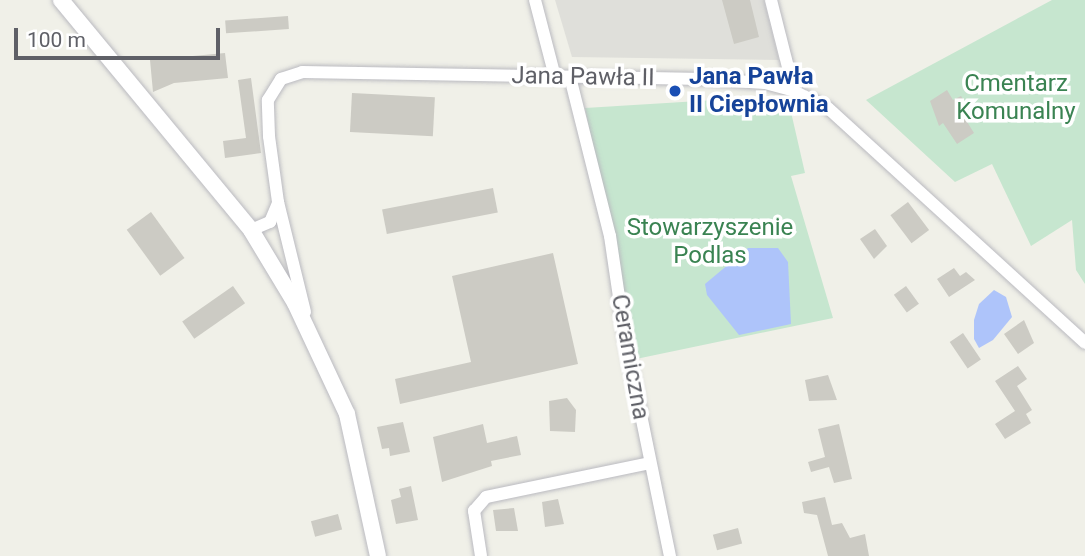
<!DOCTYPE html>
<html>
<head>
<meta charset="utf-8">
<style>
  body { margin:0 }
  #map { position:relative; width:1085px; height:556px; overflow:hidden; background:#f0f0e8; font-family:Roboto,sans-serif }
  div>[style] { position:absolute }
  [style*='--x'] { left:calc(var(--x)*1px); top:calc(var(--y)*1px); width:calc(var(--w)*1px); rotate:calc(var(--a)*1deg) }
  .industrial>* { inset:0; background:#dfdfda }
  .green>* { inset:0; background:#c6e6cf }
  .water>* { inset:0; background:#aec4fa }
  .building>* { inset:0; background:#cccbc4; transform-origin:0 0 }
  .roads { filter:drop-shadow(0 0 2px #babac0) drop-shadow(0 0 2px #babac0) }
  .street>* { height:12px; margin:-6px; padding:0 6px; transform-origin:6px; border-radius:6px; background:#fff }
  .secondary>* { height:16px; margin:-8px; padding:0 8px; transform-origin:8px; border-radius:8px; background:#fff }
  .dots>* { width:19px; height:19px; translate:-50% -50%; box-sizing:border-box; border:4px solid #fff; border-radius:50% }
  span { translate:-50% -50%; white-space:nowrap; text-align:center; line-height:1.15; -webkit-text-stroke:7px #fff; paint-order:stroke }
  .street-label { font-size:24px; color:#5f6067 }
  .transit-label { font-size:24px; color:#164399; font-weight:700 }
  .left { translate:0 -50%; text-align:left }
  .park-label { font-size:24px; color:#3a8352 }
  .scale { position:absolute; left:14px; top:28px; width:206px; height:32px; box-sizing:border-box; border:4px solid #5f6067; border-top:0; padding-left:9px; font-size:21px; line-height:24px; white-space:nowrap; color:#5f6067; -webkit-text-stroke:5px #fff; paint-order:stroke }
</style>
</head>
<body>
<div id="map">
  <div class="industrial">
    <i style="clip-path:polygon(555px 0,764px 0,779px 60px,572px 57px)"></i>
  </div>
  <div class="green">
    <i style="clip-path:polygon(1052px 0,1085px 0,1085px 284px,1076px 270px,1072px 220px,1031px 246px,992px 164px,955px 182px,866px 100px)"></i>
    <i style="clip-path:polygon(764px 97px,791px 112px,805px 173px,791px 176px,833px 318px,636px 359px,585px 108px)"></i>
  </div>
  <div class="water">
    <i style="clip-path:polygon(748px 248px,778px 248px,788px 262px,791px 324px,739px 335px,707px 295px,705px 284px)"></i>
    <i style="clip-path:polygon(994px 290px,1006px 297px,1012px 317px,993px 340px,979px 348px,974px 339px,974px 320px,979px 304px)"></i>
  </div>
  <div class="building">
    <i style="clip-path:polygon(722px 0,750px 0,759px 37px,734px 44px)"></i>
    <i style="left:288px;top:16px;width:13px;height:63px;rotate:86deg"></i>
    <i style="clip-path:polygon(225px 53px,228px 78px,174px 83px,153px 92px,150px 60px)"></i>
    <i style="clip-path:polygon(251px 78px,261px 153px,225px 158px,223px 141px,246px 138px,238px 80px)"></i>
    <i style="clip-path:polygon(947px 90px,953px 100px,961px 96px,968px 108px,961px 112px,974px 133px,957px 144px,943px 123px,939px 126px,930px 101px)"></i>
    <i style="left:352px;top:93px;width:83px;height:39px;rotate:3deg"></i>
    <i style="left:493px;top:188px;width:25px;height:113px;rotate:79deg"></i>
    <i style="left:908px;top:202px;width:35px;height:22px;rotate:53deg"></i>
    <i style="left:151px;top:212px;width:57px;height:30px;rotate:54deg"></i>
    <i style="clip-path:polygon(875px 229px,887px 246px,874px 259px,860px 239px)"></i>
    <i style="clip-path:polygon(553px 253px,578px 364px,400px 404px,395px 379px,471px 362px,452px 276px)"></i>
    <i style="clip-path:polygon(954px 268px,960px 276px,966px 272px,975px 280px,949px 297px,937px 279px)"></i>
    <i style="left:233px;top:286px;width:21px;height:62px;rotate:55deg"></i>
    <i style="left:906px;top:286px;width:22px;height:15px;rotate:54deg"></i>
    <i style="clip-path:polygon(1024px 320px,1034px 343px,1018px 354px,1004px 334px)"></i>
    <i style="left:963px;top:333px;width:32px;height:16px;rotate:56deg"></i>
    <i style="clip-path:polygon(1018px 366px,1027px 379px,1017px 386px,1032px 410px,1026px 414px,1031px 423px,1005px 439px,995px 424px,1015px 411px,995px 381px)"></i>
    <i style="clip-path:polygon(828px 375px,837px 400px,809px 401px,805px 380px)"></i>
    <i style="clip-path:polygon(567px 398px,576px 410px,575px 432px,550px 431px,549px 401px)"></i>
    <i style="clip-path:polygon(403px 422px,410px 452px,390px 456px,389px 448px,382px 449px,377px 427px)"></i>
    <i style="clip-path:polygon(483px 424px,487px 443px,517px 436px,521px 455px,491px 461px,492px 466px,442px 482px,433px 437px)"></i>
    <i style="clip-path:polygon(839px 424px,852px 479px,834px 483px,829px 467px,811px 472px,808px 462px,825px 457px,818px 429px)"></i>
    <i style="clip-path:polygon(411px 486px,418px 520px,396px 524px,391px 500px,401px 497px,399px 489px)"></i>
    <i style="clip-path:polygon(825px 497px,832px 525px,842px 523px,850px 538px,865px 534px,869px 556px,828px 556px,817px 515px,804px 513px,802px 502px)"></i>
    <i style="clip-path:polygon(558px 499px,564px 524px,545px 527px,542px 502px)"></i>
    <i style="clip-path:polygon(514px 508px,518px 531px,496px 531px,493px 510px)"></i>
    <i style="left:338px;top:514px;width:16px;height:28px;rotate:75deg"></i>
    <i style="left:738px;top:528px;width:16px;height:26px;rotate:75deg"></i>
  </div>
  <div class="roads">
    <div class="street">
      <i style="--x:535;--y:0;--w:80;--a:75.4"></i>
      <i style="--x:771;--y:0;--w:94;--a:75.8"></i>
      <i style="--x:570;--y:77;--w:164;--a:75.9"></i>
      <i style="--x:610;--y:236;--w:102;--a:81.6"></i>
      <i style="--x:625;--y:337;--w:224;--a:78.4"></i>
      <i style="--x:251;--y:230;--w:21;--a:-23"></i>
      <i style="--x:270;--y:222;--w:21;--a:-67"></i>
      <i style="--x:305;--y:312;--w:113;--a:-103.8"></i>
      <i style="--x:278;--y:202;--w:67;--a:-97.8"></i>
      <i style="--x:269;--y:136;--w:36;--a:-92"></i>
      <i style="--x:268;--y:100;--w:25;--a:-58"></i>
      <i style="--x:281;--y:79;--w:22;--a:-18"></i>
      <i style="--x:302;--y:72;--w:403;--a:1"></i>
      <i style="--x:705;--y:79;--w:60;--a:3.8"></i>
      <i style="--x:765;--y:83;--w:30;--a:15"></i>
      <i style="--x:794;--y:91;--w:38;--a:27"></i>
      <i style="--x:828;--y:108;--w:348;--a:42.4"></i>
      <i style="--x:481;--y:556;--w:46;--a:-98.8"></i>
      <i style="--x:474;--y:511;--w:18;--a:-49"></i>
      <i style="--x:486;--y:497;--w:167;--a:-11.7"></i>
    </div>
    <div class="secondary">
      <i style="--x:61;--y:0;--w:298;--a:50.4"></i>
      <i style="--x:251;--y:230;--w:85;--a:58.9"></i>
      <i style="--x:295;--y:303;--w:123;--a:64.9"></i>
      <i style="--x:347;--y:414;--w:145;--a:77.7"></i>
    </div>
  </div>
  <div class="dots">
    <i style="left:675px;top:91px;background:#1a4fb4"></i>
  </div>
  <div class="street-label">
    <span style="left:583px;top:77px;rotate:1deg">Jana Pawła II</span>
    <span style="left:630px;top:357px;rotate:80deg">Ceramiczna</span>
  </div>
  <div class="transit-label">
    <span class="left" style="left:689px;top:91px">Jana Pawła<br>II Ciepłownia</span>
  </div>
  <div class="park-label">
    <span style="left:1016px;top:98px">Cmentarz<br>Komunalny</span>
    <span style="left:710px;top:242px">Stowarzyszenie<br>Podlas</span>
  </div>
  <div class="scale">100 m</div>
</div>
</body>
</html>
